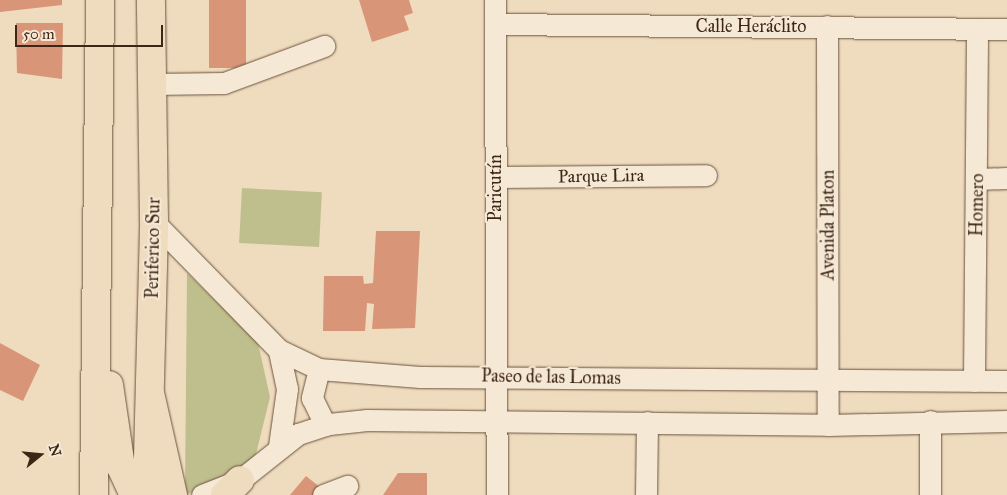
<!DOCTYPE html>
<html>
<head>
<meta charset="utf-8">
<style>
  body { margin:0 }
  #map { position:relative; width:1007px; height:495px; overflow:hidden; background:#efdbbd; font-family:"IM FELL Great Primer",serif }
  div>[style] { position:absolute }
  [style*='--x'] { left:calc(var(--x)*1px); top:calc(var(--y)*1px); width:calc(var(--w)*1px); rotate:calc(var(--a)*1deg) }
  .green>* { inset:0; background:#bfbe8d; transform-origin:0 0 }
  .building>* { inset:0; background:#d99577; transform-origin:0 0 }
  .roads { filter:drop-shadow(0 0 1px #6a533f) drop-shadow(0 0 1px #6a533f) }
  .minor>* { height:21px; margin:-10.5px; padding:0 10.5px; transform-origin:10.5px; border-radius:10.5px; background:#f5e8d4 }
  .major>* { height:28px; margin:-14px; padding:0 14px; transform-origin:14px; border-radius:14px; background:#efdbbd }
  .highway>* { height:28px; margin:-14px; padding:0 14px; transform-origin:14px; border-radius:14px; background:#efdbbd }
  span { translate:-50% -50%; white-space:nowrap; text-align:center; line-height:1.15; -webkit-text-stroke:4.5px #f5e8d4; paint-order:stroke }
  .street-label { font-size:18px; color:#3d2615 }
  .north { position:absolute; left:15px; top:430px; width:50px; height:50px; -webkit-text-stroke:4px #f5e8d4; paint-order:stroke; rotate:73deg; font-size:14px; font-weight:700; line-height:20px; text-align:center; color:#3d2615 }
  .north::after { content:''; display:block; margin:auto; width:18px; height:22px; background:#3d2615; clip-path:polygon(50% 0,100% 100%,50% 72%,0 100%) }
  .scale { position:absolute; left:15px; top:25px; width:148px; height:22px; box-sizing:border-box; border:2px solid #3d2615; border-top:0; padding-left:6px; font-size:15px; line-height:18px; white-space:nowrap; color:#3d2615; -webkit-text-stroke:4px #f5e8d4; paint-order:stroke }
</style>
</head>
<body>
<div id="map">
  <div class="green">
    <i style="left:242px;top:188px;width:80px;height:55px;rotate:3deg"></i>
    <i style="clip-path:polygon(187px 273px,258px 343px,270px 397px,256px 454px,244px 472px,185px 495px)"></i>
  </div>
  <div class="building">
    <i style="clip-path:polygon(0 0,62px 0,62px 5px,0 12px)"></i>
    <i style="left:209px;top:0;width:37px;height:68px"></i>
    <i style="clip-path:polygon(359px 0,409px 0,413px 13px,404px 16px,409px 30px,372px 42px)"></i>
    <i style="clip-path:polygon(16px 23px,63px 23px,62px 79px,17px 73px)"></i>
    <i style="clip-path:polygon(376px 231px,420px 231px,415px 328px,372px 329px,374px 304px,367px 303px,365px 331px,323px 331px,324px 276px,363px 276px,364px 284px,373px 283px)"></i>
    <i style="clip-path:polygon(0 343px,40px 365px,23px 401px,0 390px)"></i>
    <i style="clip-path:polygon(398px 473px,427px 473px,427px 495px,383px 495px)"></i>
    <i style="clip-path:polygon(306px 476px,321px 488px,315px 495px,290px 495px)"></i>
  </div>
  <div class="roads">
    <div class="minor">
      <i style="--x:495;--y:0;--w:495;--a:89.8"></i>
      <i style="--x:495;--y:24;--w:512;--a:0.56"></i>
      <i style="--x:827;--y:26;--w:399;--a:89.9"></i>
      <i style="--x:153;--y:84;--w:71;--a:-0.8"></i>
      <i style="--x:224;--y:83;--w:107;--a:-20.3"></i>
      <i style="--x:496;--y:177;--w:210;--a:-0.5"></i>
      <i style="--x:977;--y:179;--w:30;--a:-2"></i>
      <i style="--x:154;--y:222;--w:179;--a:45.7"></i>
      <i style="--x:279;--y:350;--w:44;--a:25.4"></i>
      <i style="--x:319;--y:369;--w:101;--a:4.5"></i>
      <i style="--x:420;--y:377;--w:587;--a:0.39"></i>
      <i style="--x:319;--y:369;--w:30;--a:104"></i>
      <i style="--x:312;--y:398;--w:30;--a:64"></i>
      <i style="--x:974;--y:381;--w:352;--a:-89.5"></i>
      <i style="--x:279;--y:446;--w:58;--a:-82"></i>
      <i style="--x:287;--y:389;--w:40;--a:-102"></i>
      <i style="--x:202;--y:495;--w:41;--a:-21.5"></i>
      <i style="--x:240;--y:480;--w:74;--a:-38.4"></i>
      <i style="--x:298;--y:434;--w:33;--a:-18"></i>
      <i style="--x:329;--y:424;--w:38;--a:-6"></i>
      <i style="--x:367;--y:420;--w:461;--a:0.6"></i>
      <i style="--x:828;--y:425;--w:179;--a:-1.3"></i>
      <i style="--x:323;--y:495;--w:26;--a:-21"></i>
      <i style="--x:646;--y:495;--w:73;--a:-89.2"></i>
      <i style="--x:930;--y:495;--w:74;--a:-90"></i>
    </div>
    <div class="major">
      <i style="--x:109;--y:385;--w:83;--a:81.7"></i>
      <i style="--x:121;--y:467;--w:23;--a:65"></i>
      <i style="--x:131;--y:488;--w:15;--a:28"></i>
      <i style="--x:94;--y:495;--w:495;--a:-89.3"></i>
      <i style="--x:147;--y:495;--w:273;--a:-88.5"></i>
      <i style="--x:154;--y:222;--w:222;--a:-90.8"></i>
    </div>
    <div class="highway">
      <i style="--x:150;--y:393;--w:105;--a:77.3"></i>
      <i style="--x:225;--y:495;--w:21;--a:-45"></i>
    </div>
  </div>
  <div class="street-label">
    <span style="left:751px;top:26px">Calle Heráclito</span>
    <span style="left:601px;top:176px;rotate:-1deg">Parque Lira</span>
    <span style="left:495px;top:188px;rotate:-90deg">Paricutín</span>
    <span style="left:977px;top:205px;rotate:-89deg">Homero</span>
    <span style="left:828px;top:225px;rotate:-90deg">Avenida Platon</span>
    <span style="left:153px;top:248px;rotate:-89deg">Periferico Sur</span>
    <span style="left:551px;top:377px;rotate:1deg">Paseo de las Lomas</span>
  </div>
  <div class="north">N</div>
  <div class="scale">50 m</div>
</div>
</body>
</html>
